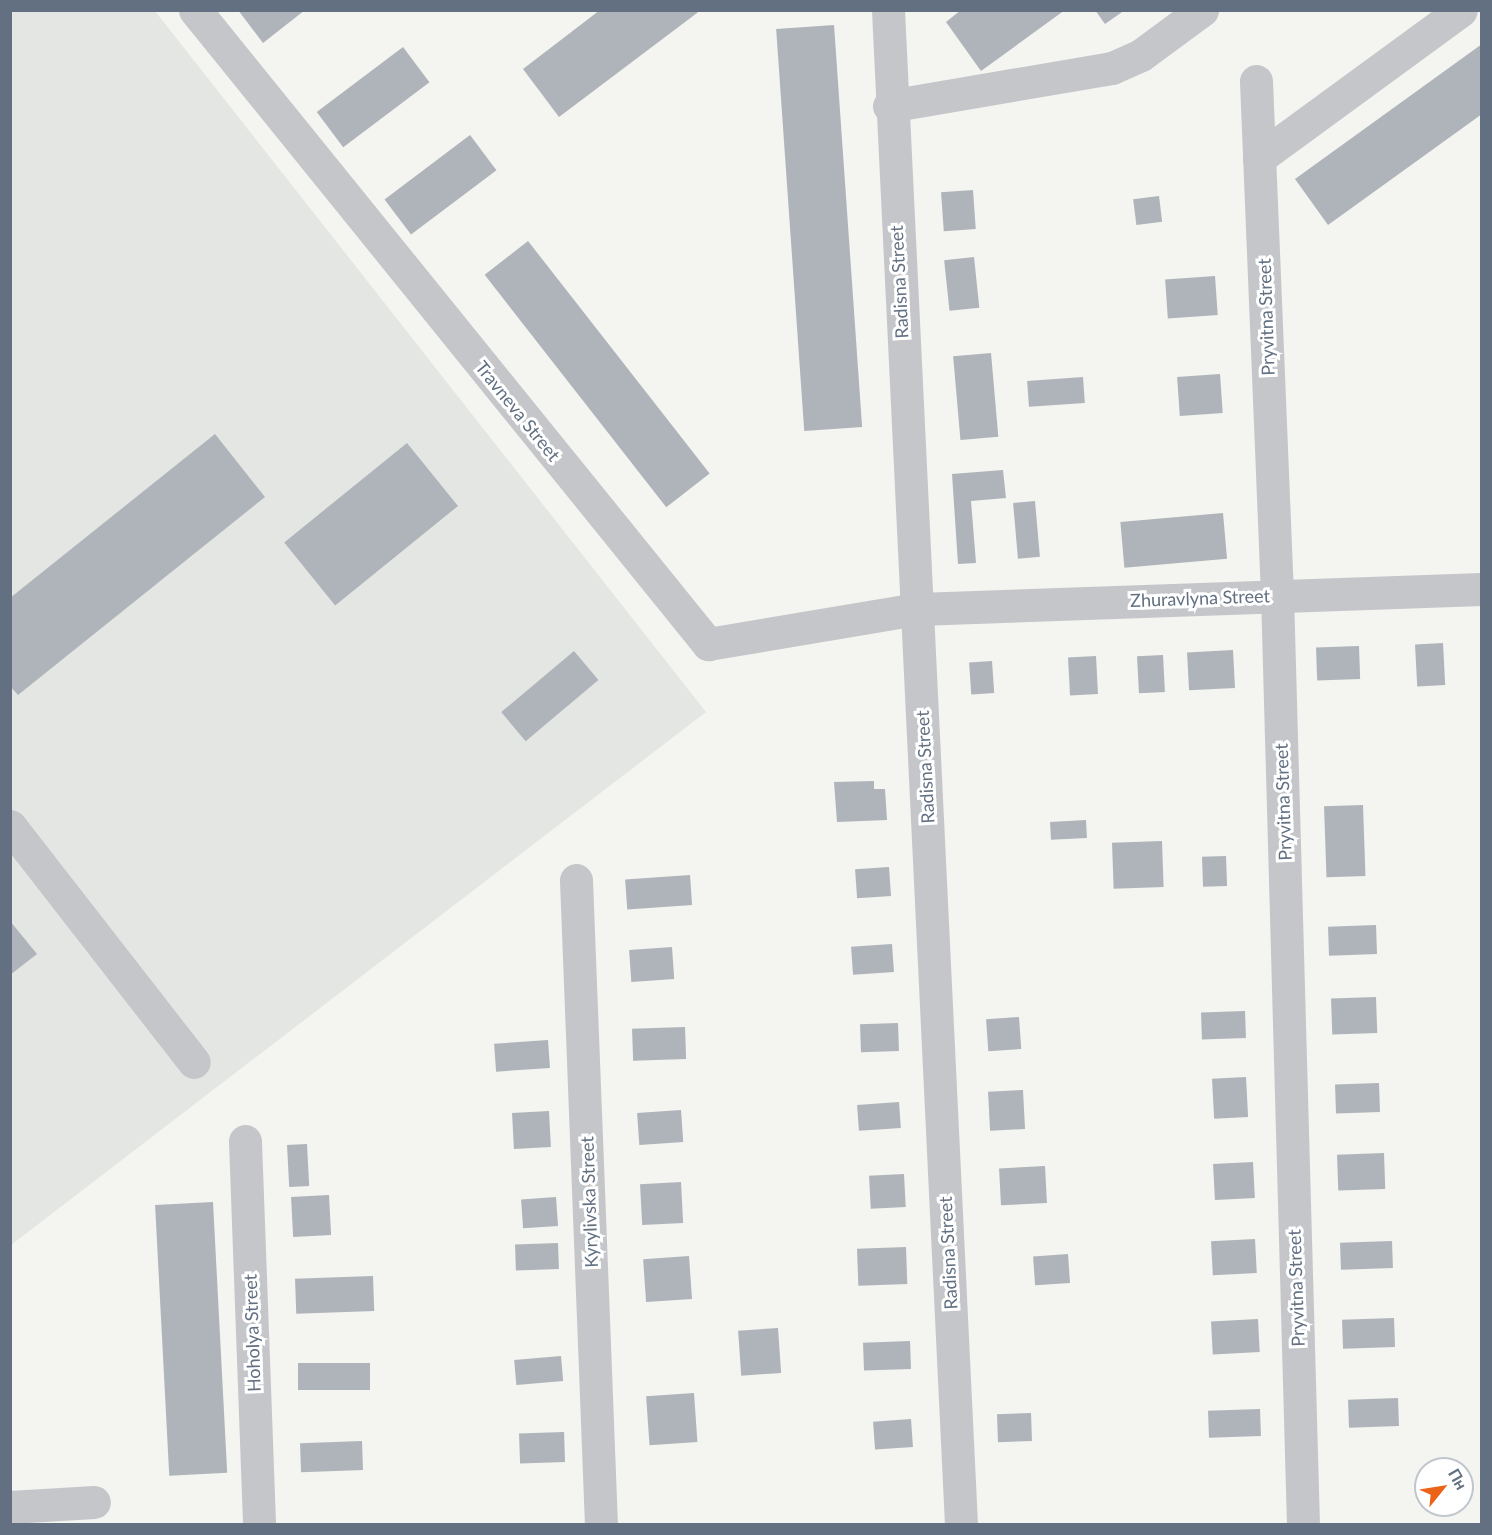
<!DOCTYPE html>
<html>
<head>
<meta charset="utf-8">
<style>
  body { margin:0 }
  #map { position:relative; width:1492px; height:1535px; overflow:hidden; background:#f4f4f0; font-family:Lato,sans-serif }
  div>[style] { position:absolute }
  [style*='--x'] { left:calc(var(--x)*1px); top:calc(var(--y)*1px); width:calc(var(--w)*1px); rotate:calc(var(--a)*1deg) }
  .built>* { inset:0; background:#e4e6e3 }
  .building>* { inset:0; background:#aeb4ba; transform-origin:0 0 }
  .minor>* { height:33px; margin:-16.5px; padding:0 16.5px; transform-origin:16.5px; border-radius:16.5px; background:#c4c6ca }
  span { translate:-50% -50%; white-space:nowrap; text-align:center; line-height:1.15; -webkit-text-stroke:6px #fff; paint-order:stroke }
  .street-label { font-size:18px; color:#627082 }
  .frame { position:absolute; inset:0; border:12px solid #627082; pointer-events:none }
  .north { position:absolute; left:1414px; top:1457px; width:60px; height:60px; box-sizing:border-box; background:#fff; border:2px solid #c0c6cd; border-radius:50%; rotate:60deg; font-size:16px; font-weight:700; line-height:24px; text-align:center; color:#627082 }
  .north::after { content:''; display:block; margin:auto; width:21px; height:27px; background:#eb6319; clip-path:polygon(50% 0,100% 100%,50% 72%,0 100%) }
</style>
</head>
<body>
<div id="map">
  <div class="built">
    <i style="clip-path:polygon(11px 11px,155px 11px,706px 712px,11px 1245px)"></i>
  </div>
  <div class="building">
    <i style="clip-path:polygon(238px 10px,305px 10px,263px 43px)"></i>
    <i style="clip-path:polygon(600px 10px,701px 10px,559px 117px,523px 69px)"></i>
    <i style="clip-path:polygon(961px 10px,1065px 10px,981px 71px,946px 22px)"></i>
    <i style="clip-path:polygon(1095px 10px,1125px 10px,1105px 24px)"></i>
    <i style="left:834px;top:25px;width:403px;height:58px;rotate:86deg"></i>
    <i style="clip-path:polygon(1482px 44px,1482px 114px,1328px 225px,1295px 179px)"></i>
    <i style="left:403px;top:47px;width:44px;height:108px;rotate:53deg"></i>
    <i style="left:470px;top:135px;width:44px;height:107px;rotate:53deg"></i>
    <i style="left:973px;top:190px;width:39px;height:32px;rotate:86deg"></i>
    <i style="left:1159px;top:196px;width:26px;height:26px;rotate:83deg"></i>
    <i style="left:528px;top:241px;width:295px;height:55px;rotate:52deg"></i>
    <i style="left:974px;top:257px;width:51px;height:30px;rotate:84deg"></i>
    <i style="left:1215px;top:276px;width:39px;height:50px;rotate:86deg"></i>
    <i style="left:991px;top:353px;width:84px;height:38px;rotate:85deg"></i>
    <i style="left:1220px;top:374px;width:39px;height:43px;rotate:86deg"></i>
    <i style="left:1083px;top:377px;width:26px;height:56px;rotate:86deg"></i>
    <i style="clip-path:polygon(215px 434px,265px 497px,18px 695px,10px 686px,10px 598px)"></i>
    <i style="left:407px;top:443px;width:81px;height:158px;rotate:51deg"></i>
    <i style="clip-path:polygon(1003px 470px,1006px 498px,971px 501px,976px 563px,958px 564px,952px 474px)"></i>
    <i style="left:1035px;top:501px;width:56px;height:22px;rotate:85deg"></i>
    <i style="left:1223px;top:513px;width:46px;height:103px;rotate:85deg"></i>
    <i style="left:1443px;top:643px;width:42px;height:28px;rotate:87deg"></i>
    <i style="left:1359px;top:646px;width:33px;height:43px;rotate:88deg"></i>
    <i style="left:1233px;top:650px;width:38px;height:46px;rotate:87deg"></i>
    <i style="left:574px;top:651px;width:38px;height:95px;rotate:50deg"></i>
    <i style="left:1163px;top:655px;width:37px;height:26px;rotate:87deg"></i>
    <i style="left:1096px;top:656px;width:38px;height:28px;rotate:87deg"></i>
    <i style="left:992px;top:661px;width:32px;height:23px;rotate:86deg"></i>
    <i style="clip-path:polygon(874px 781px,874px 789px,885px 789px,887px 820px,837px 822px,834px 782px)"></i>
    <i style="left:1363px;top:805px;width:71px;height:39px;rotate:88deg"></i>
    <i style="left:1086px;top:820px;width:18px;height:36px;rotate:87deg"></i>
    <i style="left:1162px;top:841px;width:46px;height:50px;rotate:88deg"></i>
    <i style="left:1226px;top:856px;width:30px;height:24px;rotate:88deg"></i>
    <i style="left:889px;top:867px;width:29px;height:34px;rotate:86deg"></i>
    <i style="left:690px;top:875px;width:30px;height:65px;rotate:86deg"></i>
    <i style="clip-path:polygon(10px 921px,37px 954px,10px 975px)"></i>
    <i style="left:1376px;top:925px;width:29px;height:48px;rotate:88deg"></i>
    <i style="left:892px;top:944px;width:28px;height:41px;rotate:86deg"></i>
    <i style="left:672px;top:947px;width:32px;height:43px;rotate:86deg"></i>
    <i style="left:1376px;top:997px;width:36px;height:45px;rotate:88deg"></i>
    <i style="left:1245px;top:1011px;width:27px;height:44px;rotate:88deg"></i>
    <i style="left:1019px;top:1017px;width:32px;height:33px;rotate:86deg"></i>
    <i style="left:898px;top:1023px;width:28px;height:38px;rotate:88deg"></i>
    <i style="left:685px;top:1027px;width:32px;height:53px;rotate:88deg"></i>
    <i style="left:548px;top:1040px;width:28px;height:54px;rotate:86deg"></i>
    <i style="left:1246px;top:1077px;width:40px;height:34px;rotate:87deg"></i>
    <i style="left:1379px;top:1083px;width:29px;height:44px;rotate:88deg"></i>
    <i style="left:1023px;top:1090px;width:39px;height:35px;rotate:87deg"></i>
    <i style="left:899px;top:1102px;width:26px;height:42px;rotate:86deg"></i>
    <i style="left:681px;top:1110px;width:32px;height:44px;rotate:86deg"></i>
    <i style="left:549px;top:1111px;width:36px;height:37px;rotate:87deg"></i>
    <i style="left:307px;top:1144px;width:42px;height:20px;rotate:87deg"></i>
    <i style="left:1384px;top:1153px;width:36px;height:47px;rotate:88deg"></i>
    <i style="left:1253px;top:1162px;width:36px;height:40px;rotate:87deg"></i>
    <i style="left:1045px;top:1166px;width:37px;height:46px;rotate:87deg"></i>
    <i style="left:904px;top:1174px;width:33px;height:35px;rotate:87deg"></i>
    <i style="left:681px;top:1182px;width:41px;height:41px;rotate:87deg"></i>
    <i style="left:329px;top:1195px;width:40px;height:38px;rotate:87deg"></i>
    <i style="left:556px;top:1197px;width:29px;height:35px;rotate:86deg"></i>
    <i style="left:213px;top:1202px;width:271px;height:58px;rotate:87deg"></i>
    <i style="left:1255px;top:1239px;width:34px;height:44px;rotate:87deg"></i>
    <i style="left:1392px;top:1241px;width:27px;height:52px;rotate:88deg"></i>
    <i style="left:558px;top:1243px;width:26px;height:43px;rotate:88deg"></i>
    <i style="left:906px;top:1247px;width:37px;height:49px;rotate:88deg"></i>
    <i style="left:1068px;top:1254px;width:29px;height:35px;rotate:86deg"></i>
    <i style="left:689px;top:1256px;width:43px;height:46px;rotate:86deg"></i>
    <i style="left:373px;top:1276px;width:35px;height:78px;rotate:88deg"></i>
    <i style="left:1394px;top:1318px;width:29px;height:52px;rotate:88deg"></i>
    <i style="left:1258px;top:1319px;width:33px;height:47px;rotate:87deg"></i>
    <i style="left:778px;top:1328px;width:45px;height:40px;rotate:86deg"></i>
    <i style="left:910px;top:1341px;width:28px;height:47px;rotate:88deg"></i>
    <i style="left:561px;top:1356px;width:25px;height:47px;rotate:85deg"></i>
    <i style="left:370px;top:1363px;width:27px;height:72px;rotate:90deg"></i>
    <i style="left:694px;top:1393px;width:49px;height:48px;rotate:86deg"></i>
    <i style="left:1398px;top:1398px;width:28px;height:50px;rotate:88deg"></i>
    <i style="left:1260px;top:1409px;width:27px;height:52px;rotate:88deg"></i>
    <i style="left:1031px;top:1413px;width:28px;height:34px;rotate:88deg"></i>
    <i style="left:911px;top:1419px;width:28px;height:38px;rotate:86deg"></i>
    <i style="left:564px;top:1432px;width:30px;height:45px;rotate:88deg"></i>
    <i style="left:362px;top:1441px;width:29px;height:62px;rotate:88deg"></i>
  </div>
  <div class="minor">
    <i style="--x:195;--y:10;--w:816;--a:51.02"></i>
    <i style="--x:708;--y:644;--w:213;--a:-9.5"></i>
    <i style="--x:918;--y:609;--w:564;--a:-2.03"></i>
    <i style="--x:888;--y:10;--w:1516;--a:87.24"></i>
    <i style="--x:1256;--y:81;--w:513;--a:87.66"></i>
    <i style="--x:1277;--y:594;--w:930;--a:88.4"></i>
    <i style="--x:889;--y:106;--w:226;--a:-9.7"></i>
    <i style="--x:1112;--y:68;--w:32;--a:-24"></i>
    <i style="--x:1141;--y:55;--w:76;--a:-36.4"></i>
    <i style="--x:1259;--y:158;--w:250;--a:-36.2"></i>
    <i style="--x:10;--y:826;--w:299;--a:52.1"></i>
    <i style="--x:576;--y:880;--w:644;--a:87.78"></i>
    <i style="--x:245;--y:1141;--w:383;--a:87.9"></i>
    <i style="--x:10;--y:1507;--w:84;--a:-3.4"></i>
  </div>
  <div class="street-label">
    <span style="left:899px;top:282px;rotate:-93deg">Radisna Street</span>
    <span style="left:1266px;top:317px;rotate:-92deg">Pryvitna Street</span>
    <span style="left:518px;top:411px;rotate:51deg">Travneva Street</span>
    <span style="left:1200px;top:598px;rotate:-2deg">Zhuravlyna Street</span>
    <span style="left:925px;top:767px;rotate:-93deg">Radisna Street</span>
    <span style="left:1283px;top:802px;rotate:-92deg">Pryvitna Street</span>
    <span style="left:589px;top:1202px;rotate:-92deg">Kyrylivska Street</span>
    <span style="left:948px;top:1253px;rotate:-93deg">Radisna Street</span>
    <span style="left:1296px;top:1288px;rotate:-92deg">Pryvitna Street</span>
    <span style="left:252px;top:1333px;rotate:-92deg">Hoholya Street</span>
  </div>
  <div class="frame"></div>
  <div class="north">Пн</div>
</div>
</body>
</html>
